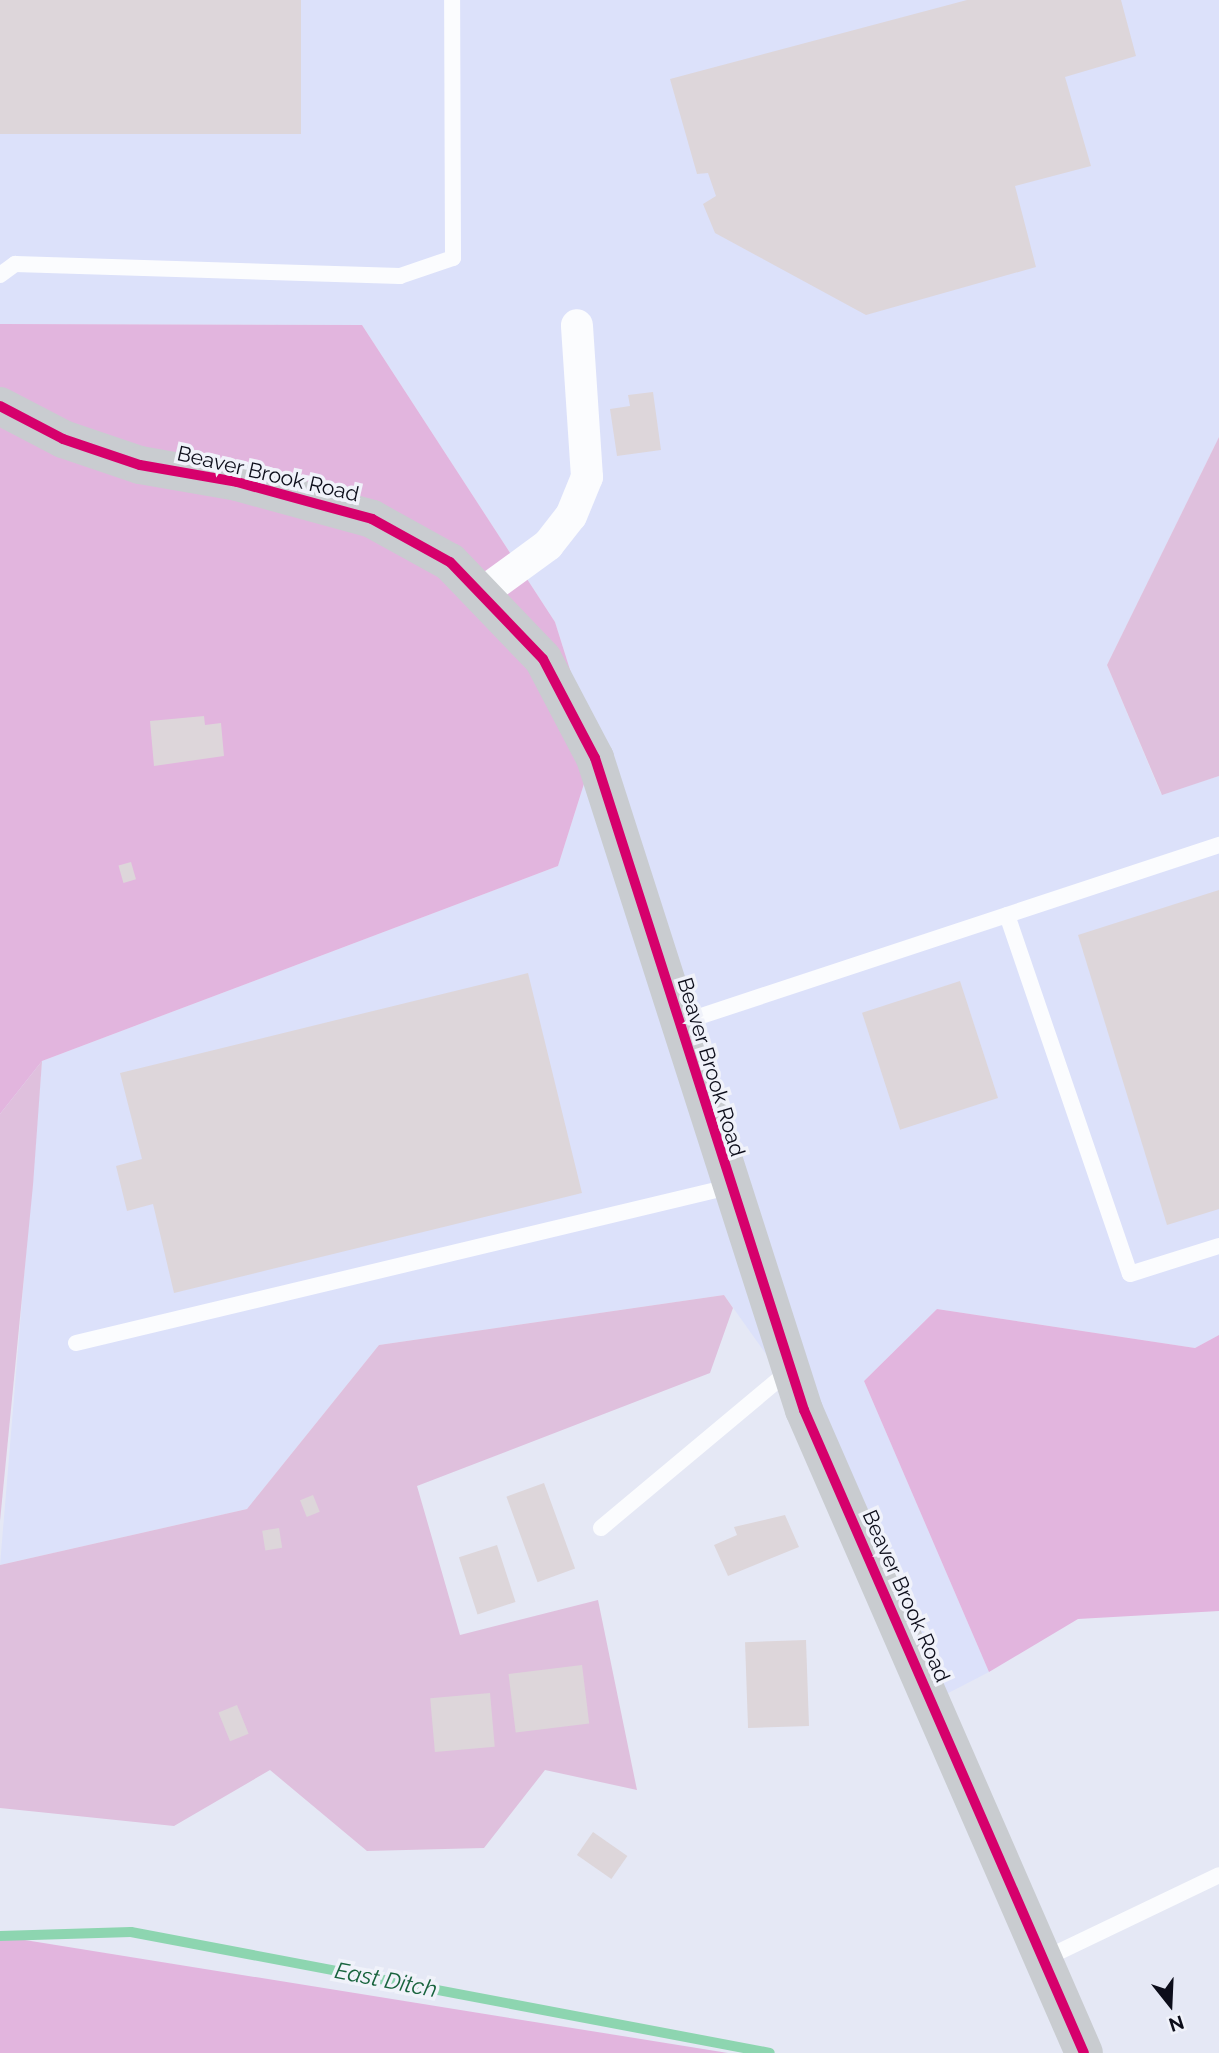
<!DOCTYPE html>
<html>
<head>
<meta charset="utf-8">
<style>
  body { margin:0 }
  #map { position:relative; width:1219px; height:2053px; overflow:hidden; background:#e5e8f5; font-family:Raleway,sans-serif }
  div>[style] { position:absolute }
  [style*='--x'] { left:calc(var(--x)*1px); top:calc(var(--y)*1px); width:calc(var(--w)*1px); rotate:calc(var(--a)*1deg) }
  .built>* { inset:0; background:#dce1fa }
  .green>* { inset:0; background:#dfc0dd }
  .forest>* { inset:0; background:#e2b5de }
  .stream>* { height:10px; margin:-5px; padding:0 5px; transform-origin:5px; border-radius:5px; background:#8dd5b0 }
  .building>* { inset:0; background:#ddd6da; transform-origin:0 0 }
  .lane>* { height:16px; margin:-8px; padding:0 8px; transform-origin:8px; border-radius:8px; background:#fbfcfe }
  .street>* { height:32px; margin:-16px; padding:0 16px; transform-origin:16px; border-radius:16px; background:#fbfcfe }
  .secondary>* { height:38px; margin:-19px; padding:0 19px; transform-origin:19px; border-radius:19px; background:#c9ccd0 }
  .cycleway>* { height:10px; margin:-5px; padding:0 5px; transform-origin:5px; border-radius:5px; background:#d6006c }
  span { translate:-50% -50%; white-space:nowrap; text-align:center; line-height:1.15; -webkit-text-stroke:7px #f0f2fa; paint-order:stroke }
  .street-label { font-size:21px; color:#0c0d1a }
  .water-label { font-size:23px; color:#18633d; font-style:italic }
  .north { position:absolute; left:1135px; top:1969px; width:70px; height:70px; -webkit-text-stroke:5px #f0f2fa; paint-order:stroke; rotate:162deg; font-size:19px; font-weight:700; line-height:28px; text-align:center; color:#0c0d1a }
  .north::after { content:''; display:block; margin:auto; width:24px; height:32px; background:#0c0d1a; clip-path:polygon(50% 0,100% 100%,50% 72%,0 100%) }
</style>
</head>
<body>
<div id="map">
  <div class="built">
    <i style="clip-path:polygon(0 0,1219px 0,1219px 437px,1107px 665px,1161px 794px,1219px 776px,1219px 1335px,1195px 1348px,937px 1309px,864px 1381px,989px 1672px,929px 1703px,800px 1402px,724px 1295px,379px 1345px,247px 1509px,0 1565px,42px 1061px,558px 866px,595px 749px,555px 622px,362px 325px,0 324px)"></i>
  </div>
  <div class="green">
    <i style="clip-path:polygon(1219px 437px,1219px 776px,1162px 795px,1107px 665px)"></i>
    <i style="clip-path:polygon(42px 1061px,33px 1185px,0 1521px,0 1114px)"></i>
    <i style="clip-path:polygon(724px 1295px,733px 1308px,710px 1373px,417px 1486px,460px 1635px,598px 1600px,637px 1790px,545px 1770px,484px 1848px,367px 1851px,270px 1770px,174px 1826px,0 1808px,0 1565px,247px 1509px,379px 1345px)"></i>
  </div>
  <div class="forest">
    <i style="clip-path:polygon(0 324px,362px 325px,555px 622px,595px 749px,558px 866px,42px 1061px,0 1114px)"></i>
    <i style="clip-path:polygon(937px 1309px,1195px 1348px,1219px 1335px,1219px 1611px,1078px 1619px,989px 1672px,864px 1381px)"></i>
    <i style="clip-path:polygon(0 1936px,728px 2053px,0 2053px)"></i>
  </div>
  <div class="stream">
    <i style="--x:0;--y:1936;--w:131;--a:-1.7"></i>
    <i style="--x:131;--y:1932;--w:650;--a:10.72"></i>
  </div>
  <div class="building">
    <i style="left:0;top:0;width:301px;height:134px"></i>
    <i style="clip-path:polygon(967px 0,1121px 0,1136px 56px,1065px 77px,1091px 166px,1015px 186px,1036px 267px,866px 315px,715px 233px,703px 204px,716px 196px,708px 173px,697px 174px,670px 79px)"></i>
    <i style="clip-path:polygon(653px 392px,661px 450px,617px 456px,610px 409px,630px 406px,628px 395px)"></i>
    <i style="clip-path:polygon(204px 716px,205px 725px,221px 723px,224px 756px,154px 766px,150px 721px)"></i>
    <i style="left:131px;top:862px;width:18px;height:13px;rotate:74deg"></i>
    <i style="clip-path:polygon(1219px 890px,1219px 1209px,1167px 1225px,1078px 935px)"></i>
    <i style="clip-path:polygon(528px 973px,582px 1193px,174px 1293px,153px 1204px,127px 1211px,116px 1166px,142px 1159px,120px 1073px)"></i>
    <i style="left:960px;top:981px;width:123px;height:103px;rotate:72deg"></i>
    <i style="left:544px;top:1483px;width:91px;height:40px;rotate:70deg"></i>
    <i style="left:313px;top:1495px;width:18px;height:14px;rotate:68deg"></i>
    <i style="clip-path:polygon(785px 1515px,799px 1547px,728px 1576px,714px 1545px,737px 1535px,734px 1527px)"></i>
    <i style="left:279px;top:1528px;width:20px;height:17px;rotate:81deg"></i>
    <i style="left:497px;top:1545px;width:60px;height:40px;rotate:72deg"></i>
    <i style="left:806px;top:1640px;width:86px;height:61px;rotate:88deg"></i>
    <i style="left:582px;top:1665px;width:59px;height:74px;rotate:83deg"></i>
    <i style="left:490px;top:1693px;width:54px;height:60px;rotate:85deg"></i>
    <i style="left:237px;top:1705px;width:31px;height:20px;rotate:68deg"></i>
    <i style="left:593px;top:1832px;width:42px;height:28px;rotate:35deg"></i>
  </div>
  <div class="lane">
    <i style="--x:0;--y:275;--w:19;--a:-36"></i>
    <i style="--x:15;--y:264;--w:385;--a:1.8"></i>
    <i style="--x:400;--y:276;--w:56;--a:-18.8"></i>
    <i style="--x:453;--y:258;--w:258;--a:-90.2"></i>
    <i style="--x:1007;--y:915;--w:379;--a:71.1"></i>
    <i style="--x:1130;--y:1274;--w:93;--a:-17.5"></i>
    <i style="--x:680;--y:1023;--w:568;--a:-18.28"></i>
    <i style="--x:76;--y:1343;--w:671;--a:-13.44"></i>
    <i style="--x:601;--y:1528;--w:246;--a:-39.9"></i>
    <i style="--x:1044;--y:1959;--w:194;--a:-25.6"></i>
  </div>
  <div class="street">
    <i style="--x:485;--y:591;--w:78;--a:-36.1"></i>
    <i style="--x:548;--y:545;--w:37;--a:-52"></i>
    <i style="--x:571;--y:516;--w:42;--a:-67.7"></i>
    <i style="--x:587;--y:477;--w:152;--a:-93.8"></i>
  </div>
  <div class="secondary">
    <i style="--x:0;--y:406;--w:71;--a:27.6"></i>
    <i style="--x:63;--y:439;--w:81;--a:18.7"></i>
    <i style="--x:140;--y:465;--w:98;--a:9.9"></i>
    <i style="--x:237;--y:482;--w:140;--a:15.3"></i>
    <i style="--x:372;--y:519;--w:89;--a:28.9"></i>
    <i style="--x:450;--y:562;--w:134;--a:46.2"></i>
    <i style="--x:543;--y:659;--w:112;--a:62.3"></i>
    <i style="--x:595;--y:758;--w:685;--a:72.23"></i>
    <i style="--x:804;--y:1410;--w:701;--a:66.47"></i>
  </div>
  <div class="cycleway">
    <i style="--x:0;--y:406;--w:71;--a:27.6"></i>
    <i style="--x:63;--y:439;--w:81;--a:18.7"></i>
    <i style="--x:140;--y:465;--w:98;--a:9.9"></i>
    <i style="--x:237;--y:482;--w:140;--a:15.3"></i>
    <i style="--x:372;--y:519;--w:89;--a:28.9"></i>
    <i style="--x:450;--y:562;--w:134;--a:46.2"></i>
    <i style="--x:543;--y:659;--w:112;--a:62.3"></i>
    <i style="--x:595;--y:758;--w:685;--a:72.23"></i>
    <i style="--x:804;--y:1410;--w:701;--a:66.47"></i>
  </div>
  <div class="street-label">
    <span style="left:268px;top:474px;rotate:13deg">Beaver Brook Road</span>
    <span style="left:711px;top:1067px;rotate:73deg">Beaver Brook Road</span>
    <span style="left:906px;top:1596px;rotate:66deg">Beaver Brook Road</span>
  </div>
  <div class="water-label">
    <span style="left:386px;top:1980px;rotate:11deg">East Ditch</span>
  </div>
  <div class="north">N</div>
</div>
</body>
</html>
